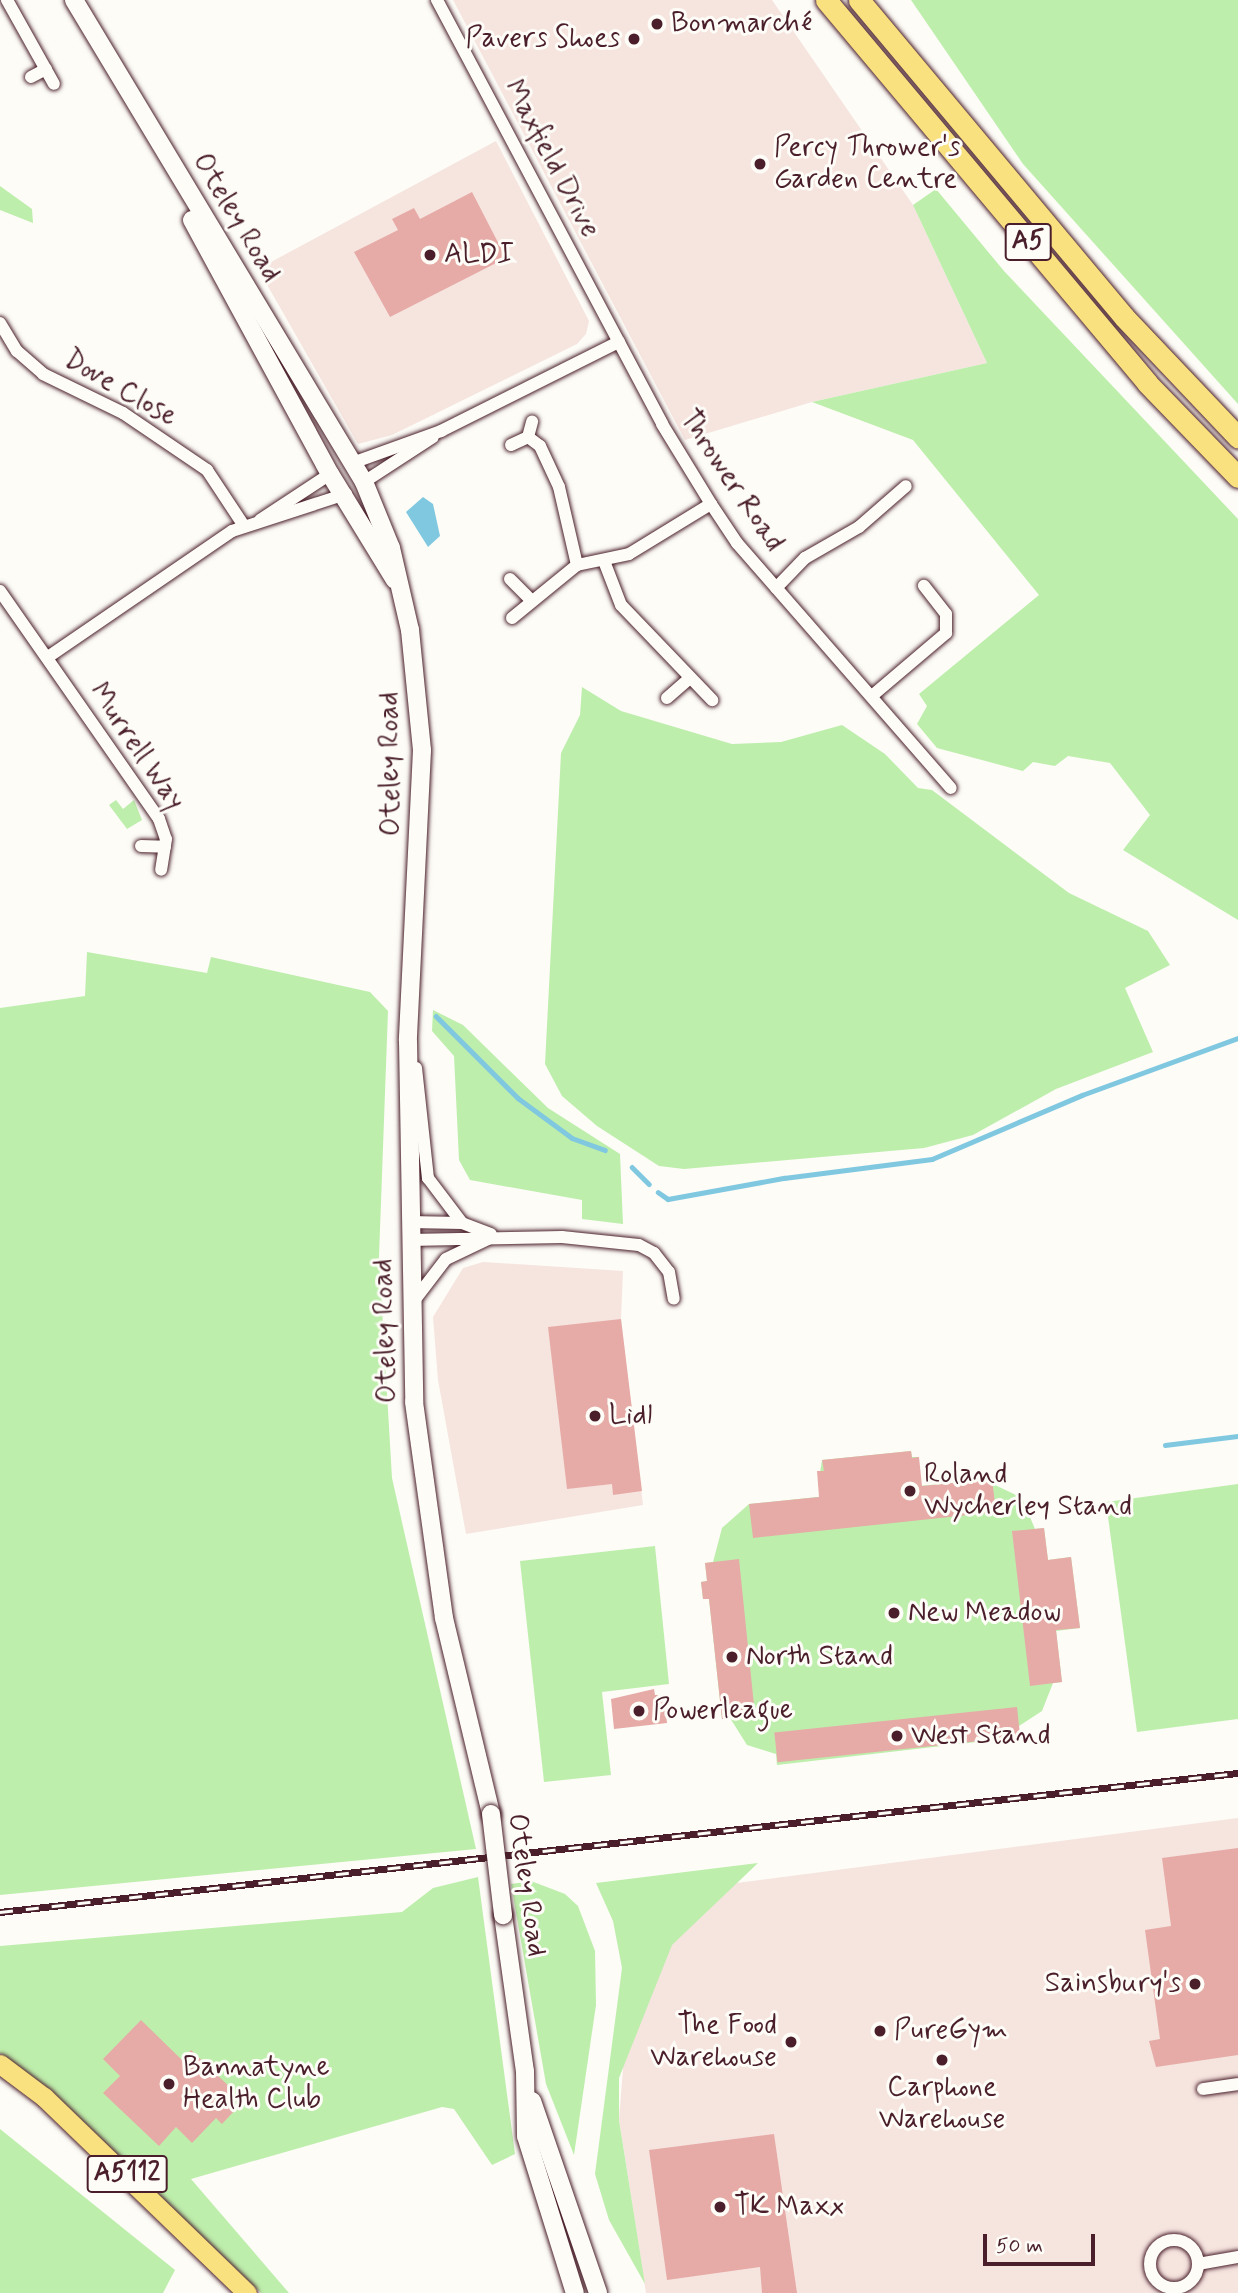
<!DOCTYPE html>
<html>
<head>
<meta charset="utf-8">
<style>
  body { margin:0 }
  #map { position:relative; width:1238px; height:2293px; overflow:hidden; background:#fdfcf7; font-family:Mynerve,sans-serif }
  div>[style] { position:absolute }
  [style*='--x'] { left:calc(var(--x)*1px); top:calc(var(--y)*1px); width:calc(var(--w)*1px); rotate:calc(var(--a)*1deg) }
  .built>* { inset:0; background:#f6e4df }
  .green>* { inset:0; background:#beeeac }
  .water>* { inset:0; background:#80c8e0 }
  .stream>* { height:4.5px; margin:-2.25px; padding:0 2.25px; transform-origin:2.25px; border-radius:2.25px; background:#80c8e0 }
  .building>* { inset:0; background:#e6aba7; transform-origin:0 0 }
  .roads { filter:drop-shadow(0 0 2px #4a1f2b) drop-shadow(0 0 2px #4a1f2b) }
  .minor>* { height:12px; margin:-6px; padding:0 6px; transform-origin:6px; border-radius:6px; background:#fdfcf7 }
  .minor>.ring { margin:-6px; padding:0; box-sizing:content-box; background:none; border:12px solid #fdfcf7; border-radius:50% }
  .secondary>* { height:18px; margin:-9px; padding:0 9px; transform-origin:9px; border-radius:9px; background:#fdfcf7 }
  .primary>* { height:19px; margin:-9.5px; padding:0 9.5px; transform-origin:9.5px; border-radius:9.5px; background:#fae180 }
  .trunk>* { height:21px; margin:-10.5px; padding:0 10.5px; transform-origin:10.5px; border-radius:10.5px; background:#fae180 }
  .rail>* { height:7px; margin-top:-3.5px; transform-origin:0; background:repeating-linear-gradient(90deg,#fdfcf7 0 13px,#4a1f2b 0 26px); box-sizing:border-box; border-block:2px solid #4a1f2b }
  .bridges { filter:drop-shadow(0 0 2px #4a1f2b) drop-shadow(0 0 2px #4a1f2b) }
  .secondary-bridge>* { height:18px; margin:-9px; padding:0 9px; transform-origin:9px; border-radius:9px; background:#fdfcf7 }
  .dots>* { width:19px; height:19px; translate:-50% -50%; box-sizing:border-box; border:4px solid #fdfcf7; border-radius:50% }
  span { translate:-50% -50%; white-space:nowrap; text-align:center; line-height:1.15; -webkit-text-stroke:6px #fdfcf7; paint-order:stroke }
  .shield-label span { padding:2px 5px; background:#fdfcf7; border:2px solid; border-radius:5px; -webkit-text-stroke-width:0 }
  .shield-label { font-size:26px; color:#4a1f2b; font-weight:700 }
  .poi-label { font-size:28px; color:#4a1f2b }
  .left { translate:0 -50%; text-align:left }
  .right { translate:-100% -50%; text-align:right }
  .street-label { font-size:28px; color:#4a1f2b }
  .scale { position:absolute; left:983px; top:2234px; width:112px; height:32px; box-sizing:border-box; border:4px solid #4a1f2b; border-top:0; padding-left:9px; font-size:21px; line-height:24px; white-space:nowrap; color:#4a1f2b; -webkit-text-stroke:5px #fdfcf7; paint-order:stroke }
</style>
</head>
<body>
<div id="map">
  <div class="built">
    <i style="clip-path:polygon(453px 0,772px 0,913px 205px,987px 363px,812px 402px,685px 440px)"></i>
    <i style="clip-path:polygon(496px 141px,589px 321px,586px 334px,577px 344px,392px 435px,358px 444px,258px 269px)"></i>
    <i style="clip-path:polygon(483px 1262px,623px 1271px,621px 1319px,643px 1505px,466px 1534px,438px 1380px,433px 1317px,463px 1268px)"></i>
    <i style="clip-path:polygon(1238px 1818px,1238px 2293px,646px 2293px,619px 2119px,637px 1896px)"></i>
  </div>
  <div class="green">
    <i style="clip-path:polygon(911px 0,1238px 0,1238px 404px,1023px 164px)"></i>
    <i style="clip-path:polygon(0 186px,32px 209px,33px 223px,0 210px)"></i>
    <i style="clip-path:polygon(936px 189px,1004px 271px,1238px 519px,1238px 920px,1123px 850px,1150px 815px,1110px 763px,1068px 756px,1055px 766px,1033px 762px,1023px 771px,937px 748px,917px 724px,927px 706px,919px 694px,1039px 595px,913px 440px,812px 402px,987px 363px,913px 205px)"></i>
    <i style="clip-path:polygon(582px 687px,621px 711px,732px 744px,781px 742px,842px 725px,885px 754px,918px 788px,932px 790px,1069px 893px,1148px 931px,1170px 965px,1125px 988px,1153px 1052px,1056px 1089px,973px 1135px,924px 1148px,684px 1169px,659px 1166px,597px 1126px,562px 1096px,545px 1064px,561px 753px,580px 715px)"></i>
    <i style="clip-path:polygon(116px 800px,123px 809px,134px 800px,142px 820px,127px 829px,109px 805px)"></i>
    <i style="clip-path:polygon(87px 952px,207px 973px,211px 957px,370px 992px,388px 1011px,379px 1257px,392px 1478px,476px 1849px,0 1895px,0 1008px,85px 996px)"></i>
    <i style="clip-path:polygon(433px 1010px,463px 1025px,548px 1108px,620px 1154px,623px 1224px,582px 1219px,582px 1200px,470px 1180px,459px 1160px,454px 1056px,432px 1031px)"></i>
    <i style="clip-path:polygon(911px 1451px,912px 1457px,919px 1457px,919px 1486px,992px 1479px,993px 1484px,1022px 1498px,1035px 1529px,1044px 1528px,1048px 1560px,1071px 1557px,1080px 1628px,1056px 1631px,1062px 1682px,1053px 1683px,1042px 1711px,1019px 1726px,1020px 1737px,777px 1765px,776px 1754px,747px 1745px,730px 1718px,722px 1719px,709px 1599px,703px 1599px,701px 1582px,707px 1581px,705px 1563px,713px 1562px,722px 1528px,749px 1504px,827px 1496px,818px 1485px,822px 1460px)"></i>
    <i style="clip-path:polygon(1238px 1484px,1238px 1719px,1137px 1732px,1106px 1502px)"></i>
    <i style="clip-path:polygon(655px 1546px,669px 1684px,602px 1692px,611px 1775px,544px 1782px,520px 1561px)"></i>
    <i style="clip-path:polygon(758px 1863px,672px 1945px,619px 2078px,619px 2120px,645px 2284px,609px 2220px,595px 2174px,622px 1968px,613px 1921px,596px 1883px)"></i>
    <i style="clip-path:polygon(478px 1877px,515px 2154px,492px 2165px,454px 2109px,442px 2107px,191px 2179px,289px 2293px,261px 2293px,51px 2090px,0 2053px,0 1946px,402px 1912px,433px 1888px)"></i>
    <i style="clip-path:polygon(531px 1881px,565px 1894px,578px 1906px,595px 1951px,596px 2005px,574px 2155px,546px 2084px,511px 1884px)"></i>
    <i style="clip-path:polygon(0 2129px,175px 2270px,163px 2293px,0 2293px)"></i>
  </div>
  <div class="water">
    <i style="clip-path:polygon(423px 497px,433px 504px,440px 536px,428px 547px,406px 512px)"></i>
  </div>
  <div class="stream">
    <i style="--x:436;--y:1016;--w:116;--a:45"></i>
    <i style="--x:518;--y:1098;--w:67;--a:36.5"></i>
    <i style="--x:572;--y:1138;--w:35;--a:20"></i>
    <i style="--x:632;--y:1167;--w:24;--a:45"></i>
    <i style="--x:658;--y:1192;--w:12;--a:35"></i>
    <i style="--x:668;--y:1199;--w:118;--a:-10.3"></i>
    <i style="--x:784;--y:1178;--w:149;--a:-7.3"></i>
    <i style="--x:932;--y:1159;--w:163;--a:-23.1"></i>
    <i style="--x:1082;--y:1095;--w:166;--a:-20.1"></i>
    <i style="--x:1165;--y:1445;--w:74;--a:-7"></i>
  </div>
  <div class="building">
    <i style="clip-path:polygon(472px 192px,506px 258px,390px 317px,354px 252px,398px 230px,392px 219px,414px 208px,420px 219px)"></i>
    <i style="clip-path:polygon(621px 1319px,642px 1491px,613px 1495px,612px 1484px,567px 1489px,548px 1327px)"></i>
    <i style="clip-path:polygon(911px 1451px,912px 1458px,919px 1457px,922px 1486px,992px 1479px,996px 1512px,753px 1538px,749px 1504px,819px 1497px,817px 1471px,824px 1471px,822px 1460px)"></i>
    <i style="clip-path:polygon(1044px 1528px,1048px 1560px,1071px 1557px,1080px 1628px,1056px 1630px,1062px 1682px,1030px 1686px,1012px 1531px)"></i>
    <i style="clip-path:polygon(739px 1559px,755px 1715px,722px 1719px,709px 1599px,703px 1599px,701px 1582px,707px 1581px,705px 1563px)"></i>
    <i style="clip-path:polygon(654px 1689px,655px 1695px,664px 1695px,667px 1723px,614px 1729px,611px 1699px)"></i>
    <i style="left:1017px;top:1707px;width:30px;height:244px;rotate:84deg"></i>
    <i style="clip-path:polygon(1238px 1848px,1238px 2055px,1156px 2067px,1149px 2041px,1160px 2039px,1145px 1930px,1171px 1926px,1162px 1858px)"></i>
    <i style="clip-path:polygon(141px 2020px,182px 2060px,191px 2050px,235px 2092px,227px 2100px,236px 2109px,222px 2124px,216px 2118px,192px 2143px,176px 2127px,159px 2146px,103px 2093px,120px 2076px,103px 2059px)"></i>
    <i style="clip-path:polygon(774px 2134px,797px 2293px,762px 2293px,760px 2267px,667px 2280px,649px 2150px)"></i>
  </div>
  <div class="roads">
    <div class="minor">
      <i style="--x:7;--y:0;--w:96;--a:60.8"></i>
      <i style="--x:437;--y:0;--w:480;--a:62"></i>
      <i style="--x:662;--y:424;--w:94;--a:58.5"></i>
      <i style="--x:711;--y:504;--w:47;--a:56.3"></i>
      <i style="--x:737;--y:543;--w:325;--a:48.9"></i>
      <i style="--x:31;--y:77;--w:17;--a:-28"></i>
      <i style="--x:0;--y:323;--w:33;--a:59"></i>
      <i style="--x:17;--y:351;--w:35;--a:41"></i>
      <i style="--x:43;--y:374;--w:89;--a:26"></i>
      <i style="--x:123;--y:413;--w:102;--a:34.2"></i>
      <i style="--x:207;--y:470;--w:67;--a:56.5"></i>
      <i style="--x:528;--y:437;--w:16;--a:-75"></i>
      <i style="--x:511;--y:445;--w:19;--a:-25"></i>
      <i style="--x:528;--y:437;--w:15;--a:37"></i>
      <i style="--x:540;--y:446;--w:45;--a:65.1"></i>
      <i style="--x:559;--y:487;--w:80;--a:77"></i>
      <i style="--x:352;--y:463;--w:95;--a:-19.8"></i>
      <i style="--x:441;--y:431;--w:199;--a:-26.6"></i>
      <i style="--x:364;--y:482;--w:82;--a:-33.1"></i>
      <i style="--x:260;--y:520;--w:84;--a:-33.3"></i>
      <i style="--x:604;--y:561;--w:47;--a:68.9"></i>
      <i style="--x:621;--y:605;--w:132;--a:46.2"></i>
      <i style="--x:510;--y:579;--w:30;--a:45"></i>
      <i style="--x:776;--y:588;--w:42;--a:-46"></i>
      <i style="--x:805;--y:558;--w:62;--a:-29.9"></i>
      <i style="--x:859;--y:527;--w:62;--a:-41.1"></i>
      <i style="--x:0;--y:591;--w:278;--a:55.1"></i>
      <i style="--x:159;--y:819;--w:21;--a:71"></i>
      <i style="--x:166;--y:839;--w:31;--a:99"></i>
      <i style="--x:512;--y:618;--w:84;--a:-39.2"></i>
      <i style="--x:577;--y:565;--w:53;--a:-11.9"></i>
      <i style="--x:629;--y:554;--w:96;--a:-31.4"></i>
      <i style="--x:48;--y:657;--w:223;--a:-34.4"></i>
      <i style="--x:232;--y:531;--w:120;--a:-18"></i>
      <i style="--x:873;--y:695;--w:96;--a:-40.3"></i>
      <i style="--x:946;--y:633;--w:19;--a:-90"></i>
      <i style="--x:946;--y:614;--w:36;--a:-128"></i>
      <i style="--x:667;--y:698;--w:30;--a:-41"></i>
      <i style="--x:141;--y:846;--w:24;--a:2"></i>
      <i style="--x:416;--y:1068;--w:111;--a:83.8"></i>
      <i style="--x:428;--y:1178;--w:56;--a:52.9"></i>
      <i style="--x:409;--y:1222;--w:53;--a:1.1"></i>
      <i style="--x:462;--y:1223;--w:31;--a:21"></i>
      <i style="--x:409;--y:1240;--w:153;--a:-1.1"></i>
      <i style="--x:562;--y:1237;--w:77;--a:5.9"></i>
      <i style="--x:639;--y:1245;--w:17;--a:28"></i>
      <i style="--x:654;--y:1253;--w:24;--a:52"></i>
      <i style="--x:669;--y:1272;--w:27;--a:80"></i>
      <i style="--x:413;--y:1302;--w:54;--a:-52.5"></i>
      <i style="--x:446;--y:1259;--w:47;--a:-25.5"></i>
      <i style="--x:1203;--y:2089;--w:35;--a:-8"></i>
      <i class="ring" style="left:1150px;top:2240px;width:36px;height:36px"></i>
      <i style="--x:1198;--y:2264;--w:41;--a:-9.9"></i>
    </div>
    <div class="secondary">
      <i style="--x:74;--y:0;--w:563;--a:58.97"></i>
      <i style="--x:364;--y:482;--w:71;--a:67.8"></i>
      <i style="--x:391;--y:548;--w:84;--a:77"></i>
      <i style="--x:410;--y:630;--w:121;--a:84.3"></i>
      <i style="--x:422;--y:750;--w:291;--a:92.8"></i>
      <i style="--x:408;--y:1041;--w:361;--a:89"></i>
      <i style="--x:414;--y:1402;--w:218;--a:82.1"></i>
      <i style="--x:444;--y:1618;--w:202;--a:76.5"></i>
      <i style="--x:192;--y:220;--w:289;--a:61.5"></i>
      <i style="--x:330;--y:474;--w:124;--a:58.5"></i>
      <i style="--x:503;--y:1915;--w:158;--a:82"></i>
      <i style="--x:525;--y:2071;--w:65;--a:89.1"></i>
      <i style="--x:526;--y:2136;--w:164;--a:72.7"></i>
      <i style="--x:532;--y:2101;--w:203;--a:71"></i>
    </div>
    <div class="primary">
      <i style="--x:0;--y:2064;--w:55;--a:36.9"></i>
      <i style="--x:44;--y:2097;--w:282;--a:44"></i>
    </div>
    <div class="trunk">
      <i style="--x:826;--y:0;--w:500;--a:50"></i>
      <i style="--x:1147;--y:383;--w:131;--a:45.9"></i>
      <i style="--x:859;--y:0;--w:413;--a:50.1"></i>
      <i style="--x:1124;--y:317;--w:166;--a:46.5"></i>
    </div>
  </div>
  <div class="rail">
    <i style="--x:0;--y:1912;--w:1246;--a:-6.41"></i>
  </div>
  <div class="bridges">
    <div class="secondary-bridge">
      <i style="--x:491;--y:1814;--w:102;--a:83.2"></i>
    </div>
  </div>
  <div class="dots">
    <i style="left:657px;top:24px;background:#4a1f2b"></i>
    <i style="left:634px;top:39px;background:#4a1f2b"></i>
    <i style="left:760px;top:164px;background:#4a1f2b"></i>
    <i style="left:430px;top:255px;background:#4a1f2b"></i>
    <i style="left:595px;top:1416px;background:#4a1f2b"></i>
    <i style="left:910px;top:1491px;background:#4a1f2b"></i>
    <i style="left:894px;top:1613px;background:#4a1f2b"></i>
    <i style="left:732px;top:1657px;background:#4a1f2b"></i>
    <i style="left:639px;top:1711px;background:#4a1f2b"></i>
    <i style="left:897px;top:1736px;background:#4a1f2b"></i>
    <i style="left:1195px;top:1984px;background:#4a1f2b"></i>
    <i style="left:880px;top:2031px;background:#4a1f2b"></i>
    <i style="left:791px;top:2042px;background:#4a1f2b"></i>
    <i style="left:942px;top:2060px;background:#4a1f2b"></i>
    <i style="left:169px;top:2084px;background:#4a1f2b"></i>
    <i style="left:720px;top:2207px;background:#4a1f2b"></i>
  </div>
  <div class="shield-label">
    <span style="left:1028px;top:242px">A5</span>
    <span style="left:127px;top:2174px">A5112</span>
  </div>
  <div class="poi-label">
    <span class="left" style="left:671px;top:24px">Bonmarché</span>
    <span class="right" style="left:620px;top:39px">Pavers Shoes</span>
    <span class="left" style="left:774px;top:164px">Percy Thrower's<br>Garden Centre</span>
    <span class="left" style="left:444px;top:255px">ALDI</span>
    <span class="left" style="left:609px;top:1416px">Lidl</span>
    <span class="left" style="left:924px;top:1491px">Roland<br>Wycherley Stand</span>
    <span class="left" style="left:908px;top:1613px">New Meadow</span>
    <span class="left" style="left:746px;top:1657px">North Stand</span>
    <span class="left" style="left:653px;top:1711px">Powerleague</span>
    <span class="left" style="left:911px;top:1736px">West Stand</span>
    <span class="right" style="left:1181px;top:1984px">Sainsbury's</span>
    <span class="right" style="left:777px;top:2042px">The Food<br>Warehouse</span>
    <span class="left" style="left:894px;top:2031px">PureGym</span>
    <span class="left" style="left:183px;top:2084px">Bannatyne<br>Health Club</span>
    <span style="left:942px;top:2104px">Carphone<br>Warehouse</span>
    <span class="left" style="left:734px;top:2207px">TK Maxx</span>
  </div>
  <div class="street-label">
    <span style="left:551px;top:159px;rotate:62deg">Maxfield Drive</span>
    <span style="left:236px;top:218px;rotate:59deg">Oteley Road</span>
    <span style="left:120px;top:389px;rotate:30deg">Dove Close</span>
    <span style="left:731px;top:481px;rotate:56deg">Thrower Road</span>
    <span style="left:136px;top:747px;rotate:56deg">Murrell Way</span>
    <span style="left:391px;top:764px;rotate:-91deg">Oteley Road</span>
    <span style="left:386px;top:1331px;rotate:-92deg">Oteley Road</span>
    <span style="left:526px;top:1885px;rotate:82deg">Oteley Road</span>
  </div>
  <div class="scale">50 m</div>
</div>
</body>
</html>
